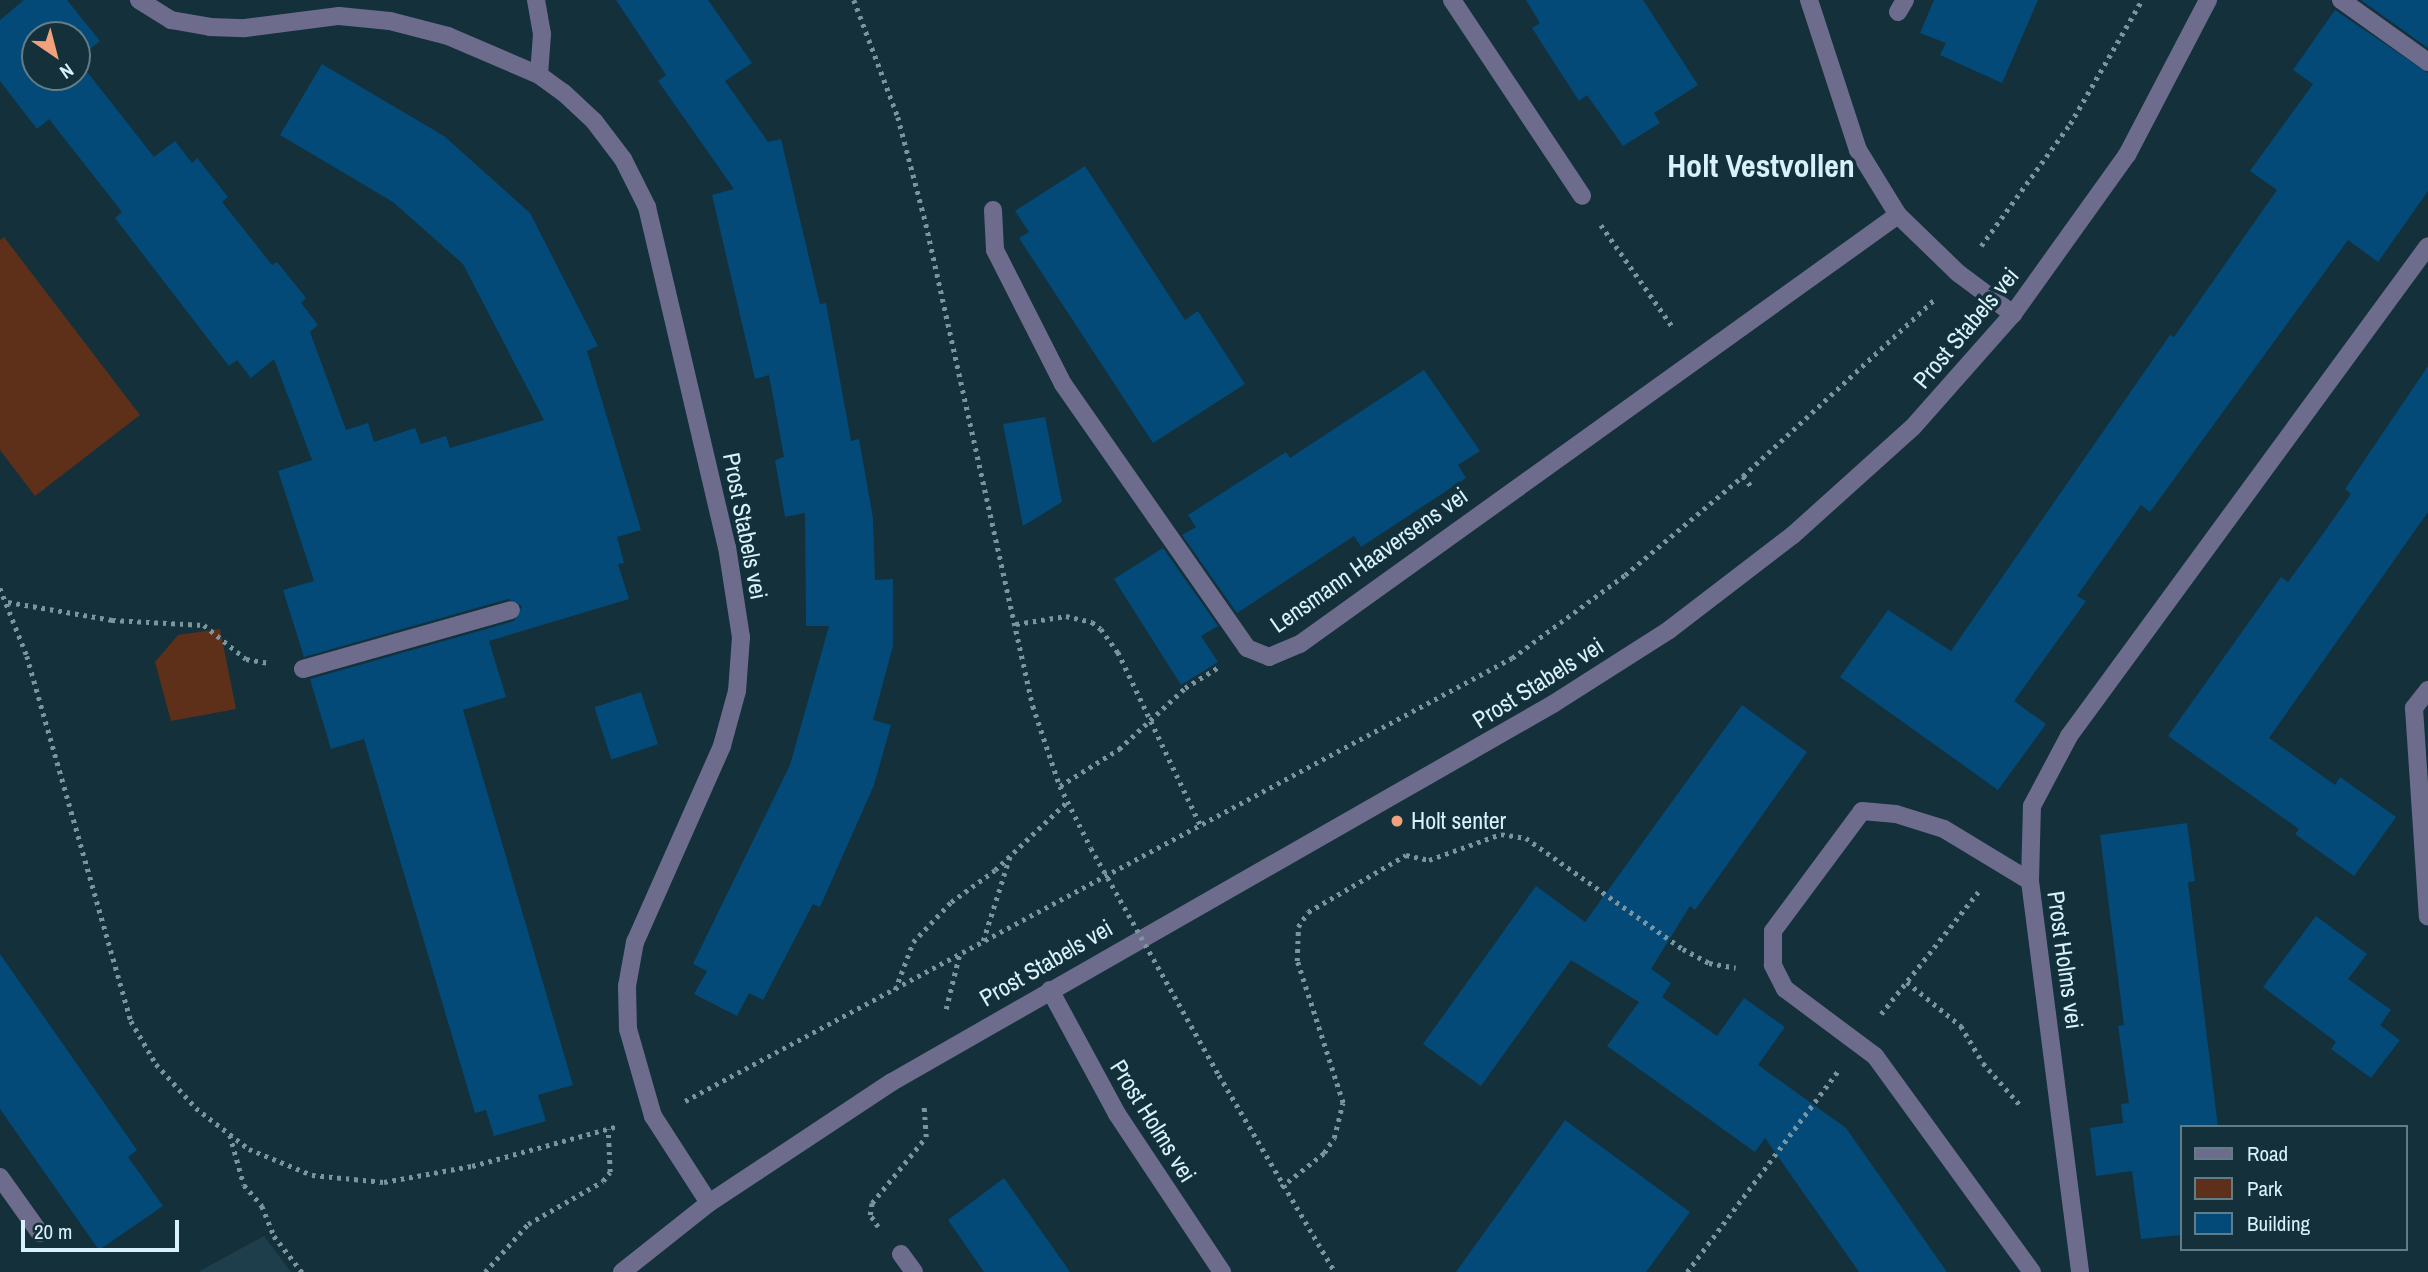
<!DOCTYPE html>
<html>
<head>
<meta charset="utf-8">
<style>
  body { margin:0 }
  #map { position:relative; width:2428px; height:1272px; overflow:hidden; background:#13303b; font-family:"Archivo Narrow",sans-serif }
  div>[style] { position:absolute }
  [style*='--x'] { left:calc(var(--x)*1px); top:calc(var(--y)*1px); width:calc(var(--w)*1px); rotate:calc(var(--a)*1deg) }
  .built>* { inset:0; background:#1e3e4b }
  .green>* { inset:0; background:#5e3019 }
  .building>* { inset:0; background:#034a78; transform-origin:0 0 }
  .path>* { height:4.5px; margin-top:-2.25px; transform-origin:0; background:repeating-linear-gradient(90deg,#7a95a0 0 3.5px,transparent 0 8.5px) }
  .minor>* { height:18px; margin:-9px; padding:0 9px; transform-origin:9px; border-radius:9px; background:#6d6c8c }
  .path-bridge>* { height:4.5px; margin-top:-2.25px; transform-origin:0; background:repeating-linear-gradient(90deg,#7a95a0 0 3.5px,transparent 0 8.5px) }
  .dots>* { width:19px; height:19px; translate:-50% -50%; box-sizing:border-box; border:4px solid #13303b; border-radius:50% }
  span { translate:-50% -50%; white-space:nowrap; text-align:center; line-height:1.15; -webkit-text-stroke:7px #13303b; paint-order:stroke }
  .street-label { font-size:24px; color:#d8f1fb }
  .poi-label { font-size:24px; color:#d8f1fb }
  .left { translate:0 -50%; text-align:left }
  .district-label { font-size:32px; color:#d8f1fb; font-weight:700 }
  .legend { position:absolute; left:2180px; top:1125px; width:228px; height:126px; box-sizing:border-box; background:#13303b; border:2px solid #627d88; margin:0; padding:9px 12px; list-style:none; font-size:21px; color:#d8f1fb }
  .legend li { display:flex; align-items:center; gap:14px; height:35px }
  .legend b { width:35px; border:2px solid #627d88 }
  .north { position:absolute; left:21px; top:21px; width:70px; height:70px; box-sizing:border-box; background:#13303b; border:2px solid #627d88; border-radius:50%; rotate:145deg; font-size:19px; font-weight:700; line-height:28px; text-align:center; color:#d8f1fb }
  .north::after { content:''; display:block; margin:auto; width:24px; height:32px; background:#f1a17c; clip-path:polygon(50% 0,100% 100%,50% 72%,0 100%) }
  .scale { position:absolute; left:21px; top:1220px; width:158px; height:32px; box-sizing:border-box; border:4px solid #d8f1fb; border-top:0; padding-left:9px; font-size:21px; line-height:24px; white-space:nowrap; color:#d8f1fb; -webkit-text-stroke:5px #13303b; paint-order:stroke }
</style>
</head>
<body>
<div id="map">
  <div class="built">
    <i style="clip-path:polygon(264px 1236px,291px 1272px,198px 1272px)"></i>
  </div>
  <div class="green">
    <i style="clip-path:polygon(4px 237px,140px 415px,35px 496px,0 450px,0 240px)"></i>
    <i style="clip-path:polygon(220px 629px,236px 709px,171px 721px,155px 662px,178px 635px)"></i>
  </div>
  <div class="building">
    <i style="clip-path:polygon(24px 0,67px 0,100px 41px,77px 59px,77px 35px,35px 35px,35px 77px,77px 77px,77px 59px,154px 157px,175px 141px,192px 163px,197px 158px,228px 197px,222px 202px,272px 265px,277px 262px,306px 298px,301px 303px,318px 325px,310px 332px,346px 430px,368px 423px,374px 442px,415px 428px,421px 444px,446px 436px,450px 448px,544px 420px,463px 264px,393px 202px,280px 135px,322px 64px,444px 136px,530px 213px,598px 346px,587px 351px,641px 530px,617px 537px,624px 563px,618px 564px,629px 599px,489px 641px,506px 697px,463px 710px,573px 1085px,538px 1095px,546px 1121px,494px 1136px,486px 1110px,475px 1113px,364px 739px,331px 749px,310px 679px,514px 621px,522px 606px,508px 599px,304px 657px,283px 590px,314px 581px,278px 471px,312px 460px,274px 359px,251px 378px,237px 360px,229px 366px,115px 218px,122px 212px,49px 119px,37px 129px,0 81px,0 20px)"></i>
    <i style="clip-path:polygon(616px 0,708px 0,752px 63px,725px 81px,768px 142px,781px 139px,820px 304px,826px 303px,851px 441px,859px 439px,873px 518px,875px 580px,893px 579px,893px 646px,873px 720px,891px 725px,874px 785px,820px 907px,813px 904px,763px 1000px,749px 993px,737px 1016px,694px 994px,707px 971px,693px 964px,790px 765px,829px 626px,806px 626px,805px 513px,785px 517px,775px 460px,784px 457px,769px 375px,755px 379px,712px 195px,734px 189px,658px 81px,666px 75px)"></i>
    <i style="clip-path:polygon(1526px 0,1643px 0,1698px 85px,1654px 113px,1660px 123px,1623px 146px,1587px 95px,1579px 101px,1532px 28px,1540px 23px)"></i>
    <i style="clip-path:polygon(1934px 0,2038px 0,2002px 83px,1940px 55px,1946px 43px,1920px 33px)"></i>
    <i style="clip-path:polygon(2361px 0,2428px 0,2428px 48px)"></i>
    <i style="clip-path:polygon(2335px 10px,2428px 73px,2428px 191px,2378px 262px,2348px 240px,2150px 512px,2141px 505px,2077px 596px,2086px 601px,2014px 701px,2046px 724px,1998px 790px,1840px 677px,1888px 610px,1951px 651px,2170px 335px,2174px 337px,2277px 190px,2250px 171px,2313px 84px,2293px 70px)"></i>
    <i style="clip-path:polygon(1085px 166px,1185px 320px,1198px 311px,1245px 384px,1153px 443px,1019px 238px,1029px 232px,1015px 211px)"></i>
    <i style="clip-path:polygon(2428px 366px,2428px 512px,2269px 738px,2335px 785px,2340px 777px,2396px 817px,2354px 876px,2295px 834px,2299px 829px,2168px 736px,2281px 577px,2288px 582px,2325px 531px,2351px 494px,2345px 489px)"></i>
    <i style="clip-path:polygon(1424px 370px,1480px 451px,1458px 465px,1466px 478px,1361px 547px,1354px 536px,1237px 613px,1182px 535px,1196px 527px,1188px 515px,1286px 452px,1290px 458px)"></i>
    <i style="clip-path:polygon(1045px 417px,1062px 502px,1023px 526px,1003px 424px)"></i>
    <i style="clip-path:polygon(1163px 548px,1218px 626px,1201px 636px,1218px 662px,1181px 685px,1114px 579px)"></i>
    <i style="left:641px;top:692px;width:55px;height:49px;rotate:72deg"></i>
    <i style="clip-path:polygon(1742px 705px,1807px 752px,1695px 910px,1690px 906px,1651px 969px,1671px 983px,1662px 997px,1717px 1036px,1744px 998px,1785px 1027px,1758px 1065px,1846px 1128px,1947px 1272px,1859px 1272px,1765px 1138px,1755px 1152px,1607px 1046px,1639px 1002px,1571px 960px,1481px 1086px,1423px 1044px,1536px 886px,1585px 922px)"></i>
    <i style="clip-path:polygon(2187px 823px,2195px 881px,2188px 882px,2218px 1127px,2181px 1127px,2181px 1235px,2141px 1239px,2132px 1171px,2096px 1176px,2090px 1128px,2123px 1123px,2121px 1104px,2129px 1103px,2118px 1026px,2124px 1025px,2100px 835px)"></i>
    <i style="clip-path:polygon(2316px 916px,2367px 954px,2348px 979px,2391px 1010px,2380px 1025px,2400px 1040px,2371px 1078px,2331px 1049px,2336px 1042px,2263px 987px)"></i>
    <i style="clip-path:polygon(0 954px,137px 1150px,128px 1157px,163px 1206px,99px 1250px,0 1109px)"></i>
    <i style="clip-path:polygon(1565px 1120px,1690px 1212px,1646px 1272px,1456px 1272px)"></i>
    <i style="clip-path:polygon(1004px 1178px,1070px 1272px,984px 1272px,948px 1220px)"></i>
  </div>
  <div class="path">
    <i style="--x:854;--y:0;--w:125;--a:69.4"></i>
    <i style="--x:898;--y:117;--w:111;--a:75.3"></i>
    <i style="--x:926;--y:224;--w:494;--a:77.5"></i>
    <i style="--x:1033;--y:706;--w:84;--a:71.4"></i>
    <i style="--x:1060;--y:786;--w:69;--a:63.4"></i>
    <i style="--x:1601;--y:225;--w:127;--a:54.9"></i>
    <i style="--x:1981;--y:246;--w:151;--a:-53.9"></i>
    <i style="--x:2070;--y:124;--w:143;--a:-59.9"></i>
    <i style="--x:1743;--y:476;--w:13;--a:51"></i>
    <i style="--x:0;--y:588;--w:73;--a:68.3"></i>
    <i style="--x:27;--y:656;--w:380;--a:74.1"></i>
    <i style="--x:131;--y:1021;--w:50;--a:59.8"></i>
    <i style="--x:156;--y:1064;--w:59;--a:47.7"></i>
    <i style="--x:196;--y:1108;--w:67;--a:37.7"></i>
    <i style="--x:249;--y:1149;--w:68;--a:22.4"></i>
    <i style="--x:312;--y:1175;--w:72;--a:5.6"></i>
    <i style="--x:384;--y:1182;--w:89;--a:-10.3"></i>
    <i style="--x:472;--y:1166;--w:151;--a:-15.3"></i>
    <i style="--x:8;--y:602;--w:106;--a:9.8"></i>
    <i style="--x:112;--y:620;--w:92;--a:3.1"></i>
    <i style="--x:204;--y:625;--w:54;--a:39"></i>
    <i style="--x:246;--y:659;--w:22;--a:10"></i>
    <i style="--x:1016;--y:624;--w:51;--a:-9.1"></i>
    <i style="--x:1066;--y:616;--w:27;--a:13"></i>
    <i style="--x:1092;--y:622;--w:11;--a:38"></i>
    <i style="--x:1101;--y:629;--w:29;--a:54"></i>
    <i style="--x:1118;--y:652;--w:193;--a:64.5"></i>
    <i style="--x:1060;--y:786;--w:70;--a:-32.1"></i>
    <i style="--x:1119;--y:749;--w:90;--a:-42.7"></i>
    <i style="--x:1185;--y:688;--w:39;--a:-32"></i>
    <i style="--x:983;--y:941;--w:89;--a:-72.4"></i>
    <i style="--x:1907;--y:982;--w:70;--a:39.2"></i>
    <i style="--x:1961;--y:1026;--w:43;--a:59.3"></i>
    <i style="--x:1983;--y:1063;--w:56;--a:48.6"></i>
    <i style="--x:895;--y:990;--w:51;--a:-69.4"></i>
    <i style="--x:913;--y:942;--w:55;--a:-46.5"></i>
    <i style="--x:951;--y:902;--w:54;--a:-36"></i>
    <i style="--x:995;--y:870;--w:99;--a:-43.4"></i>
    <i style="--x:946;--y:1009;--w:55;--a:-76.2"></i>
    <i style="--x:1881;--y:1014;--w:156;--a:-51.5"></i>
    <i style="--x:1219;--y:1075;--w:229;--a:59.5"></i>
    <i style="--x:685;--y:1101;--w:938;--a:-28.18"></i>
    <i style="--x:1512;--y:658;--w:140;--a:-36.3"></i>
    <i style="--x:1625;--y:575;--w:154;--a:-40"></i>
    <i style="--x:1743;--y:476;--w:260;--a:-42.7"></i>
    <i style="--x:230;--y:1135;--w:52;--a:74.4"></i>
    <i style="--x:244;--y:1185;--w:28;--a:49"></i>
    <i style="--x:262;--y:1206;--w:32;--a:68"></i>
    <i style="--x:274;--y:1236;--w:46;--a:52.1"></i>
    <i style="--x:1281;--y:1187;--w:55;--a:-38.3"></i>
    <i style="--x:1324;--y:1153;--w:18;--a:-56"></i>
    <i style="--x:1334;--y:1138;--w:36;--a:-76"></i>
    <i style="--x:1343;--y:1103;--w:149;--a:-107.9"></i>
    <i style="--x:1297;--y:961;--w:34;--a:-88"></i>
    <i style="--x:1298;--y:927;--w:18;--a:-56"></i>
    <i style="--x:1308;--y:912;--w:113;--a:-30.2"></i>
    <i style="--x:1406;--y:855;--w:24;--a:12"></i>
    <i style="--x:1429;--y:860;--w:77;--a:-19.9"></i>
    <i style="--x:1501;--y:834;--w:25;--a:9"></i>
    <i style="--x:1526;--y:838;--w:192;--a:35.3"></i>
    <i style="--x:1683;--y:949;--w:30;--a:28"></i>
    <i style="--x:1709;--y:963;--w:27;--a:10"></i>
    <i style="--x:878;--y:1227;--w:14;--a:-124"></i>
    <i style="--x:870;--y:1215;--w:12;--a:-81"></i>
    <i style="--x:872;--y:1203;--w:85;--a:-50.7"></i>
    <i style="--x:926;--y:1137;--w:32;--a:-94"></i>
    <i style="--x:485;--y:1272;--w:64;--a:-48.1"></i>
    <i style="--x:528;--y:1224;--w:86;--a:-29.8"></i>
    <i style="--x:603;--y:1181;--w:11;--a:-52"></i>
    <i style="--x:610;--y:1172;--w:43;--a:-92.7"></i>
    <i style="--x:1687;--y:1272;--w:251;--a:-53.1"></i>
  </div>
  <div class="minor">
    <i style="--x:139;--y:0;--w:38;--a:32"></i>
    <i style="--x:171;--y:20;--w:40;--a:10"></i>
    <i style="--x:210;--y:27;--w:35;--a:2"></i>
    <i style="--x:245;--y:28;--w:95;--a:-7.3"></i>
    <i style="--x:339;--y:16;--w:51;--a:5.6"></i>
    <i style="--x:390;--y:21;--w:60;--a:14.5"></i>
    <i style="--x:448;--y:36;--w:99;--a:23.2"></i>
    <i style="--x:539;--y:75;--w:31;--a:36"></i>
    <i style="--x:564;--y:93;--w:41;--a:43"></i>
    <i style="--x:594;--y:121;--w:48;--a:52.7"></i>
    <i style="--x:623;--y:159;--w:54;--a:63.4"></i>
    <i style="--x:647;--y:207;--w:349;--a:76.8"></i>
    <i style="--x:727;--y:547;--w:91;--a:81.2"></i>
    <i style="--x:741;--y:637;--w:54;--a:94.2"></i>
    <i style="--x:737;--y:691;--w:57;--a:105.3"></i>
    <i style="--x:722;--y:746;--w:214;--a:113.9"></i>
    <i style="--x:635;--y:942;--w:45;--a:100.3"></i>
    <i style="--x:627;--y:986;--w:43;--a:88.7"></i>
    <i style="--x:628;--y:1029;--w:91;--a:74"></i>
    <i style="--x:653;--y:1116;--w:103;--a:57.2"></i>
    <i style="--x:536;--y:0;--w:35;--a:80"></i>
    <i style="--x:542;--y:34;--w:41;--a:94.2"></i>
    <i style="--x:1452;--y:0;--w:235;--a:56.4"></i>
    <i style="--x:1809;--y:0;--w:158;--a:71.9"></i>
    <i style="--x:1858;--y:150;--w:76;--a:58.4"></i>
    <i style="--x:1898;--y:215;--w:83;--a:44"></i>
    <i style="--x:1958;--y:273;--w:69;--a:36.7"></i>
    <i style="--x:2341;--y:0;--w:107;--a:35.5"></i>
    <i style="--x:1898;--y:12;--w:14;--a:-60"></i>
    <i style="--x:993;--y:210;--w:40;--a:87.1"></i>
    <i style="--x:995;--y:250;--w:150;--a:63.1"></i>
    <i style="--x:1063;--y:384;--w:322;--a:55.1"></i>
    <i style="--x:1247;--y:648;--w:24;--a:22"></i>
    <i style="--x:1269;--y:657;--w:34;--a:-23"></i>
    <i style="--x:1300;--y:644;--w:736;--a:-35.66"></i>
    <i style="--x:303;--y:669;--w:216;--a:-15.8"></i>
    <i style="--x:2428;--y:690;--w:23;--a:128"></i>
    <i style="--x:2414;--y:708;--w:209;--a:86.2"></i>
    <i style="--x:2030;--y:881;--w:75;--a:-88.5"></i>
    <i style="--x:2032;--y:806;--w:79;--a:-62.1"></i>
    <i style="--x:2069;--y:736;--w:607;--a:-53.77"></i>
    <i style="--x:1050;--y:990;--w:141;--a:61.6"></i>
    <i style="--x:1117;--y:1114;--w:190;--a:56.4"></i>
    <i style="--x:0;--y:1177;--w:69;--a:54.5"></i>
    <i style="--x:901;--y:1254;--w:22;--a:54"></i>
    <i style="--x:622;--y:1272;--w:111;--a:-38.4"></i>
    <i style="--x:709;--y:1203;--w:219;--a:-33.5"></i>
    <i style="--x:892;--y:1082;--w:761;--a:-29.76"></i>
    <i style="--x:1553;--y:704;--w:138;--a:-32.5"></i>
    <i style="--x:1669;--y:630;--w:156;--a:-37.5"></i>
    <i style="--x:1793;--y:535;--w:161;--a:-42"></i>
    <i style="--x:1913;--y:427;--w:151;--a:-48.5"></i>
    <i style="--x:2013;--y:314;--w:196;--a:-54.4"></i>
    <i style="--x:2127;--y:155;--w:175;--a:-62.4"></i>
    <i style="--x:2032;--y:1272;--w:267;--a:-126"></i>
    <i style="--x:1875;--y:1056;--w:112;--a:-143.3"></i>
    <i style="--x:1785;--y:989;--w:27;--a:-117"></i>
    <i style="--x:1773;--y:965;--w:34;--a:-90"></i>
    <i style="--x:1773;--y:931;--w:149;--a:-53.4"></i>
    <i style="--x:1862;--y:811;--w:34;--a:5"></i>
    <i style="--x:1896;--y:814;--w:50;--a:17.4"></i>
    <i style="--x:1944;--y:829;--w:100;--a:31.2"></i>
    <i style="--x:2030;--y:881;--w:394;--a:82.7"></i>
  </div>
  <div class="path-bridge">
    <i style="--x:1091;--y:848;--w:261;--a:60.6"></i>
  </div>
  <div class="dots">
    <i style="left:1397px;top:821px;background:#f1a17c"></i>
  </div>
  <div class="street-label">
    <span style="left:1966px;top:328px;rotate:-50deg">Prost Stabels vei</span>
    <span style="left:745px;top:526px;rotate:79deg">Prost Stabels vei</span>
    <span style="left:1369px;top:560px;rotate:-35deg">Lensmann Haaversens vei</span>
    <span style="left:1538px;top:683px;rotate:-32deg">Prost Stabels vei</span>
    <span style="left:2065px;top:960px;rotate:82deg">Prost Holms vei</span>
    <span style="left:1046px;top:963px;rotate:-30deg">Prost Stabels vei</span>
    <span style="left:1153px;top:1121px;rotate:58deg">Prost Holms vei</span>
  </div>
  <div class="poi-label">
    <span class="left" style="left:1411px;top:821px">Holt senter</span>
  </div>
  <div class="district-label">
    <span style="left:1761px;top:166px">Holt Vestvollen</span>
  </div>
  <ul class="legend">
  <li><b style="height:9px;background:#6d6c8c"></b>Road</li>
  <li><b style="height:19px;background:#5e3019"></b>Park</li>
  <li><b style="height:19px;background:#034a78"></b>Building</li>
  </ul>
  <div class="north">N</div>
  <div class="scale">20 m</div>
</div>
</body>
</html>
